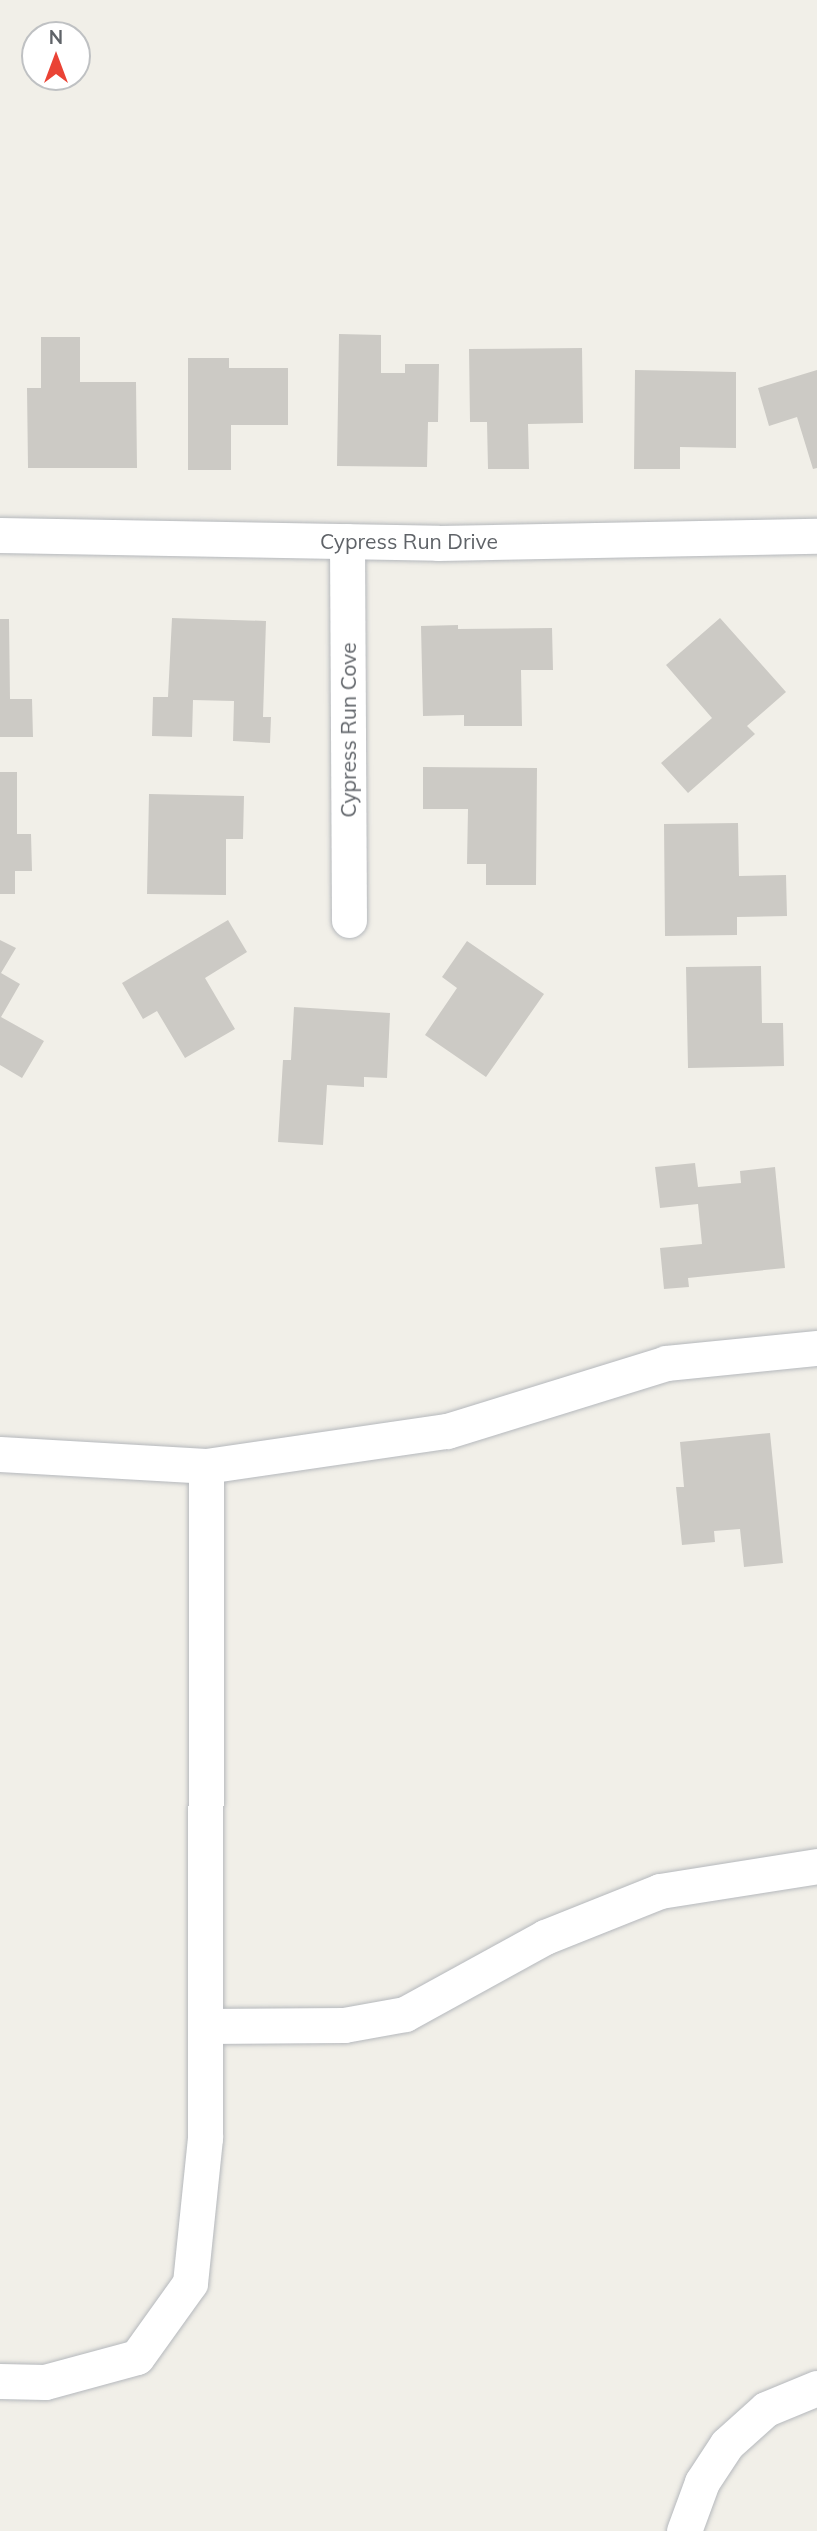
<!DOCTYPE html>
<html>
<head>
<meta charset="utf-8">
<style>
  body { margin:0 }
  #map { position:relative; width:817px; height:2531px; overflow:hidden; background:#f1efe8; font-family:Mulish,sans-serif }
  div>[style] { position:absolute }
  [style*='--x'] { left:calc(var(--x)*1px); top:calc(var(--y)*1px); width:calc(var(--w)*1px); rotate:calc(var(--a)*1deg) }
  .building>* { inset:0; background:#cccac5 }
  .roads { filter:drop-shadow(0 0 2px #b5b8bc) drop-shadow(0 0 2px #b5b8bc) }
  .minor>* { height:35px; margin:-17.5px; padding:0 17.5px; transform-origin:17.5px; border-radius:17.5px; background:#fff }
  span { translate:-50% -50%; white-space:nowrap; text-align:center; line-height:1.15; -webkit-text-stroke:7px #fff; paint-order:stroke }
  .street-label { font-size:21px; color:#5f6368 }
  .north { position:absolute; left:21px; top:21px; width:70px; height:70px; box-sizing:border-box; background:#fff; border:2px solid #bfc1c3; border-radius:50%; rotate:0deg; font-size:19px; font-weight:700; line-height:28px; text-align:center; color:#5f6368 }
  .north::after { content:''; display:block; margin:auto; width:24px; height:32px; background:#ea4335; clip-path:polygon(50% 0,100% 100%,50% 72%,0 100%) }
</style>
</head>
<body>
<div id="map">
  <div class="building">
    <i style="clip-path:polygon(339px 334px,381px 335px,381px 373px,405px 373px,405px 364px,439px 364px,438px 422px,428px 422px,427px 467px,337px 466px)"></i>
    <i style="clip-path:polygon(41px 337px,80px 337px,80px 382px,136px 382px,137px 468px,28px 468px,27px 388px,41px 388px)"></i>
    <i style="clip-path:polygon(582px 348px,583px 423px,528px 424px,529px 469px,488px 469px,487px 422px,470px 422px,469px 349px)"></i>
    <i style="clip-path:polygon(188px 358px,229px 358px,229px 368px,288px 368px,288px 425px,231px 425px,231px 470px,188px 470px)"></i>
    <i style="clip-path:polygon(635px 370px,736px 372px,736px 448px,680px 447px,680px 469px,634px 469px)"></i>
    <i style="clip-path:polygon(817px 370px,817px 468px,813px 469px,797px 417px,769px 426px,758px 388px)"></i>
    <i style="clip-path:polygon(172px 618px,266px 621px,263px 717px,271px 717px,270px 743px,233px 741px,234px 701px,193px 700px,192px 737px,152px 736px,153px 697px,168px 697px)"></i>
    <i style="clip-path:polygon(720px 618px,786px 692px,747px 726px,755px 734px,688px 793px,661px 763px,712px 718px,666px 665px)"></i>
    <i style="clip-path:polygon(0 619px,9px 619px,10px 699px,32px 699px,33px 737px,0 737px)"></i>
    <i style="clip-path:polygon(458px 625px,458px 629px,552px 628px,553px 670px,521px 670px,522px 726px,464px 726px,464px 715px,423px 716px,421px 626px)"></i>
    <i style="clip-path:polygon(423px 767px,537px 768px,536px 885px,486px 885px,486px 864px,467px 864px,468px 809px,423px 809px)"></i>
    <i style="clip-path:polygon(0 772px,17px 772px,17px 834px,31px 834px,32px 871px,15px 871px,15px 894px,0 894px)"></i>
    <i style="clip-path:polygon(149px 794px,244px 796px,243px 839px,226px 839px,226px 895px,147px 894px)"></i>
    <i style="clip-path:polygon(738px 823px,739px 876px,786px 875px,787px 916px,737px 917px,737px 935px,665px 936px,664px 824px)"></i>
    <i style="clip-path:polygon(228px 920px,247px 952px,205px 978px,235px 1029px,185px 1058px,157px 1011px,143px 1019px,122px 983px)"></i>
    <i style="clip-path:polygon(0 940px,16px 948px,1px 973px,20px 984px,1px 1017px,44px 1041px,22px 1078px,0 1065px)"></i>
    <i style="clip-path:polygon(467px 941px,544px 994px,486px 1077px,425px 1035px,457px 988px,442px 977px)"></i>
    <i style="clip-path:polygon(761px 966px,762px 1023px,783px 1023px,784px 1066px,688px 1068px,686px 967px)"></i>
    <i style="clip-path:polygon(294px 1007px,390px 1013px,387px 1078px,364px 1077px,364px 1087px,327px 1085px,323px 1145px,278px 1142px,283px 1060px,291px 1060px)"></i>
    <i style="clip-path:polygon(695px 1163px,698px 1187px,741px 1183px,740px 1171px,775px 1167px,785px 1268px,688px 1278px,689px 1287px,664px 1289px,660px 1248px,702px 1244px,698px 1204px,660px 1208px,655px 1167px)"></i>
    <i style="clip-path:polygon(770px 1433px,783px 1563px,744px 1567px,740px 1529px,714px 1531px,715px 1542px,682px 1545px,676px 1487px,684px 1487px,680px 1442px)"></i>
  </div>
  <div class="roads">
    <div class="minor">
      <i style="--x:0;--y:535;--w:438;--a:1"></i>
      <i style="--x:438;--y:543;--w:379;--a:-1.1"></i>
      <i style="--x:347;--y:541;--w:379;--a:89.7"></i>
      <i style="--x:0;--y:1454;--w:206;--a:3.3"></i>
      <i style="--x:206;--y:1466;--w:244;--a:-8.3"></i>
      <i style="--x:447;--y:1431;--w:229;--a:-17.2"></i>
      <i style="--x:666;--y:1363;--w:152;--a:-5.7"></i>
      <i style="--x:205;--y:2026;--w:139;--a:-0.4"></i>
      <i style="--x:344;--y:2025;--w:62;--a:-10.2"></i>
      <i style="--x:405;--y:2014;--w:160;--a:-28.8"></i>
      <i style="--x:545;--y:1937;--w:124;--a:-21.8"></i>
      <i style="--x:660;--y:1891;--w:159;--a:-9"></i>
      <i style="--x:0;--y:2381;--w:45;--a:1.3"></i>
      <i style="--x:45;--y:2382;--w:95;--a:-15.2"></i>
      <i style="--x:137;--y:2357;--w:91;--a:-54.4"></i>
      <i style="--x:190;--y:2283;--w:146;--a:-84.1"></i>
      <i style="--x:205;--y:2138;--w:672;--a:-89.91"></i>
      <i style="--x:684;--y:2531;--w:52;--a:-69.8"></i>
      <i style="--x:702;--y:2482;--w:45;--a:-56.7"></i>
      <i style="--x:727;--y:2444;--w:52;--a:-41.9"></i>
      <i style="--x:766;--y:2409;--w:55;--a:-22.4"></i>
    </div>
  </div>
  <div class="street-label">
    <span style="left:409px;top:541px">Cypress Run Drive</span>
    <span style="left:348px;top:730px;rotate:-90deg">Cypress Run Cove</span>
  </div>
  <div class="north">N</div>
</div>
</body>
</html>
